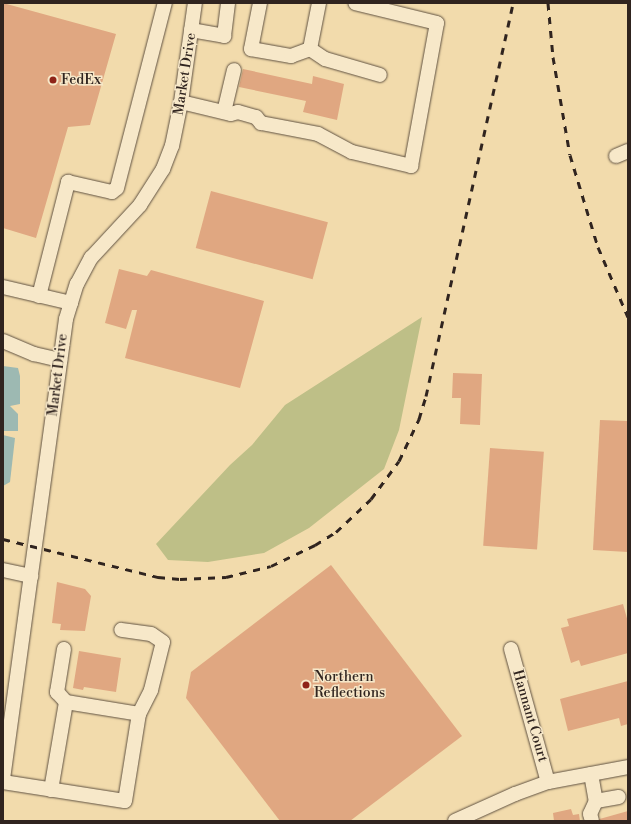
<!DOCTYPE html>
<html>
<head>
<meta charset="utf-8">
<style>
  body { margin:0 }
  #map { position:relative; width:631px; height:824px; overflow:hidden; background:#f2dbac; font-family:"Libre Bodoni",serif }
  div>[style] { position:absolute }
  [style*='--x'] { left:calc(var(--x)*1px); top:calc(var(--y)*1px); width:calc(var(--w)*1px); rotate:calc(var(--a)*1deg) }
  .green>* { inset:0; background:#bebf87 }
  .water>* { inset:0; background:#9db9b2 }
  .building>* { inset:0; background:#e0a781; transform-origin:0 0 }
  .roads { filter:drop-shadow(0 0 1px #605242) drop-shadow(0 0 1px #605242) }
  .minor>* { height:14px; margin:-7px; padding:0 7px; transform-origin:7px; border-radius:7px; background:#f7e8c9 }
  .rail>* { height:3px; margin-top:-1.5px; transform-origin:0; background:repeating-linear-gradient(90deg,#30241f 0 7px,transparent 0 14px) }
  .dots>* { width:11px; height:11px; translate:-50% -50%; box-sizing:border-box; border:2px solid #f7e8c9; border-radius:50% }
  span { translate:-50% -50%; white-space:nowrap; text-align:center; line-height:1.15; -webkit-text-stroke:3px #f7e8c9; paint-order:stroke }
  .street-label { font-size:14px; color:#30241f }
  .poi-label { font-size:14px; color:#30241f }
  .left { translate:0 -50%; text-align:left }
  .frame { position:absolute; inset:0; border:4px solid #30241f; pointer-events:none }
</style>
</head>
<body>
<div id="map">
  <div class="green">
    <i style="clip-path:polygon(422px 317px,399px 430px,384px 469px,309px 528px,264px 553px,208px 562px,168px 560px,156px 544px,230px 465px,252px 445px,285px 405px)"></i>
  </div>
  <div class="water">
    <i style="clip-path:polygon(3px 366px,18px 368px,20px 376px,20px 404px,10px 406px,18px 414px,18px 431px,3px 431px)"></i>
    <i style="clip-path:polygon(3px 435px,15px 438px,10px 482px,3px 486px)"></i>
  </div>
  <div class="building">
    <i style="clip-path:polygon(3px 3px,116px 34px,90px 125px,68px 127px,36px 238px,3px 228px)"></i>
    <i style="clip-path:polygon(243px 69px,312px 84px,313px 76px,344px 84px,337px 120px,303px 112px,306px 101px,239px 87px)"></i>
    <i style="left:211px;top:191px;width:121px;height:59px;rotate:15deg"></i>
    <i style="clip-path:polygon(119px 269px,147px 276px,151px 270px,264px 301px,240px 388px,125px 358px,137px 310px,132px 310px,126px 329px,105px 323px)"></i>
    <i style="clip-path:polygon(453px 373px,482px 374px,480px 425px,460px 424px,461px 398px,452px 398px)"></i>
    <i style="clip-path:polygon(600px 420px,628px 421px,628px 552px,593px 550px)"></i>
    <i style="left:490px;top:448px;width:54px;height:98px;rotate:4deg"></i>
    <i style="clip-path:polygon(331px 565px,462px 736px,350px 821px,280px 821px,186px 698px,191px 672px)"></i>
    <i style="clip-path:polygon(57px 582px,85px 589px,91px 596px,85px 631px,60px 630px,61px 624px,52px 623px)"></i>
    <i style="clip-path:polygon(623px 604px,628px 622px,628px 653px,581px 666px,579px 660px,571px 663px,561px 628px,569px 626px,567px 619px)"></i>
    <i style="clip-path:polygon(79px 651px,121px 658px,116px 692px,84px 687px,83px 690px,73px 688px)"></i>
    <i style="clip-path:polygon(628px 681px,628px 724px,621px 726px,619px 718px,568px 731px,560px 699px)"></i>
    <i style="clip-path:polygon(571px 809px,573px 815px,579px 814px,580px 821px,554px 821px,553px 813px)"></i>
    <i style="clip-path:polygon(628px 811px,628px 821px,597px 821px,596px 820px)"></i>
  </div>
  <div class="roads">
    <div class="minor">
      <i style="--x:260;--y:3;--w:47;--a:101.1"></i>
      <i style="--x:251;--y:49;--w:41;--a:9.9"></i>
      <i style="--x:291;--y:56;--w:20;--a:-20"></i>
      <i style="--x:191;--y:30;--w:34;--a:10"></i>
      <i style="--x:224;--y:36;--w:33;--a:-83"></i>
      <i style="--x:310;--y:49;--w:18;--a:34"></i>
      <i style="--x:325;--y:59;--w:57;--a:16.2"></i>
      <i style="--x:310;--y:49;--w:47;--a:-78.9"></i>
      <i style="--x:181;--y:102;--w:51;--a:13.5"></i>
      <i style="--x:231;--y:114;--w:7;--a:-16"></i>
      <i style="--x:238;--y:112;--w:19;--a:16"></i>
      <i style="--x:256;--y:117;--w:8;--a:50"></i>
      <i style="--x:261;--y:123;--w:58;--a:10.9"></i>
      <i style="--x:318;--y:134;--w:38;--a:28"></i>
      <i style="--x:352;--y:152;--w:61;--a:13.3"></i>
      <i style="--x:411;--y:166;--w:145;--a:-79.7"></i>
      <i style="--x:437;--y:23;--w:84;--a:-166.3"></i>
      <i style="--x:224;--y:112;--w:43;--a:-76.6"></i>
      <i style="--x:616;--y:156;--w:13;--a:-23"></i>
      <i style="--x:3;--y:287;--w:70;--a:13.2"></i>
      <i style="--x:39;--y:296;--w:118;--a:-75.7"></i>
      <i style="--x:68;--y:182;--w:45;--a:12.8"></i>
      <i style="--x:112;--y:192;--w:6;--a:-39"></i>
      <i style="--x:117;--y:188;--w:191;--a:-75.5"></i>
      <i style="--x:3;--y:341;--w:34;--a:23"></i>
      <i style="--x:34;--y:354;--w:27;--a:13"></i>
      <i style="--x:3;--y:570;--w:29;--a:12"></i>
      <i style="--x:64;--y:649;--w:44;--a:99.2"></i>
      <i style="--x:57;--y:692;--w:13;--a:48"></i>
      <i style="--x:511;--y:649;--w:138;--a:74.5"></i>
      <i style="--x:591;--y:774;--w:27;--a:80"></i>
      <i style="--x:596;--y:801;--w:14;--a:115"></i>
      <i style="--x:590;--y:814;--w:7;--a:74"></i>
      <i style="--x:3;--y:779;--w:464;--a:-82.2"></i>
      <i style="--x:66;--y:319;--w:37;--a:-73"></i>
      <i style="--x:77;--y:284;--w:30;--a:-62"></i>
      <i style="--x:91;--y:258;--w:72;--a:-47.2"></i>
      <i style="--x:140;--y:205;--w:43;--a:-57.4"></i>
      <i style="--x:163;--y:169;--w:25;--a:-69"></i>
      <i style="--x:172;--y:146;--w:45;--a:-78.4"></i>
      <i style="--x:181;--y:102;--w:100;--a:-82"></i>
      <i style="--x:3;--y:782;--w:123;--a:8.9"></i>
      <i style="--x:125;--y:801;--w:88;--a:-80.9"></i>
      <i style="--x:139;--y:714;--w:27;--a:-63"></i>
      <i style="--x:151;--y:690;--w:49;--a:-76"></i>
      <i style="--x:163;--y:642;--w:14;--a:-146"></i>
      <i style="--x:151;--y:634;--w:30;--a:-172"></i>
      <i style="--x:51;--y:790;--w:89;--a:-80.3"></i>
      <i style="--x:66;--y:702;--w:74;--a:9.3"></i>
      <i style="--x:596;--y:801;--w:23;--a:-10"></i>
      <i style="--x:455;--y:821;--w:66;--a:-24.2"></i>
      <i style="--x:515;--y:794;--w:35;--a:-20"></i>
      <i style="--x:548;--y:782;--w:81;--a:-10.6"></i>
    </div>
  </div>
  <div class="rail">
    <i style="--x:548;--y:3;--w:54;--a:84.7"></i>
    <i style="--x:553;--y:57;--w:99;--a:80.2"></i>
    <i style="--x:570;--y:155;--w:96;--a:73.1"></i>
    <i style="--x:598;--y:247;--w:76;--a:66.8"></i>
    <i style="--x:3;--y:539;--w:160;--a:13.8"></i>
    <i style="--x:158;--y:577;--w:22;--a:5"></i>
    <i style="--x:180;--y:579;--w:46;--a:-2.5"></i>
    <i style="--x:226;--y:577;--w:46;--a:-13.7"></i>
    <i style="--x:271;--y:566;--w:49;--a:-25.5"></i>
    <i style="--x:315;--y:545;--w:25;--a:-32"></i>
    <i style="--x:336;--y:532;--w:48;--a:-43.3"></i>
    <i style="--x:371;--y:499;--w:47;--a:-53.6"></i>
    <i style="--x:399;--y:461;--w:47;--a:-64.5"></i>
    <i style="--x:419;--y:419;--w:24;--a:-73"></i>
    <i style="--x:426;--y:396;--w:403;--a:-77.5"></i>
  </div>
  <div class="dots">
    <i style="left:53px;top:80px;background:#8f2418"></i>
    <i style="left:306px;top:685px;background:#8f2418"></i>
  </div>
  <div class="street-label">
    <span style="left:185px;top:74px;rotate:-81deg">Market Drive</span>
    <span style="left:58px;top:375px;rotate:-83deg">Market Drive</span>
    <span style="left:530px;top:716px;rotate:74deg">Hannant Court</span>
  </div>
  <div class="poi-label">
    <span class="left" style="left:61px;top:80px">FedEx</span>
    <span class="left" style="left:314px;top:685px">Northern<br>Reflections</span>
  </div>
  <div class="frame"></div>
</div>
</body>
</html>
